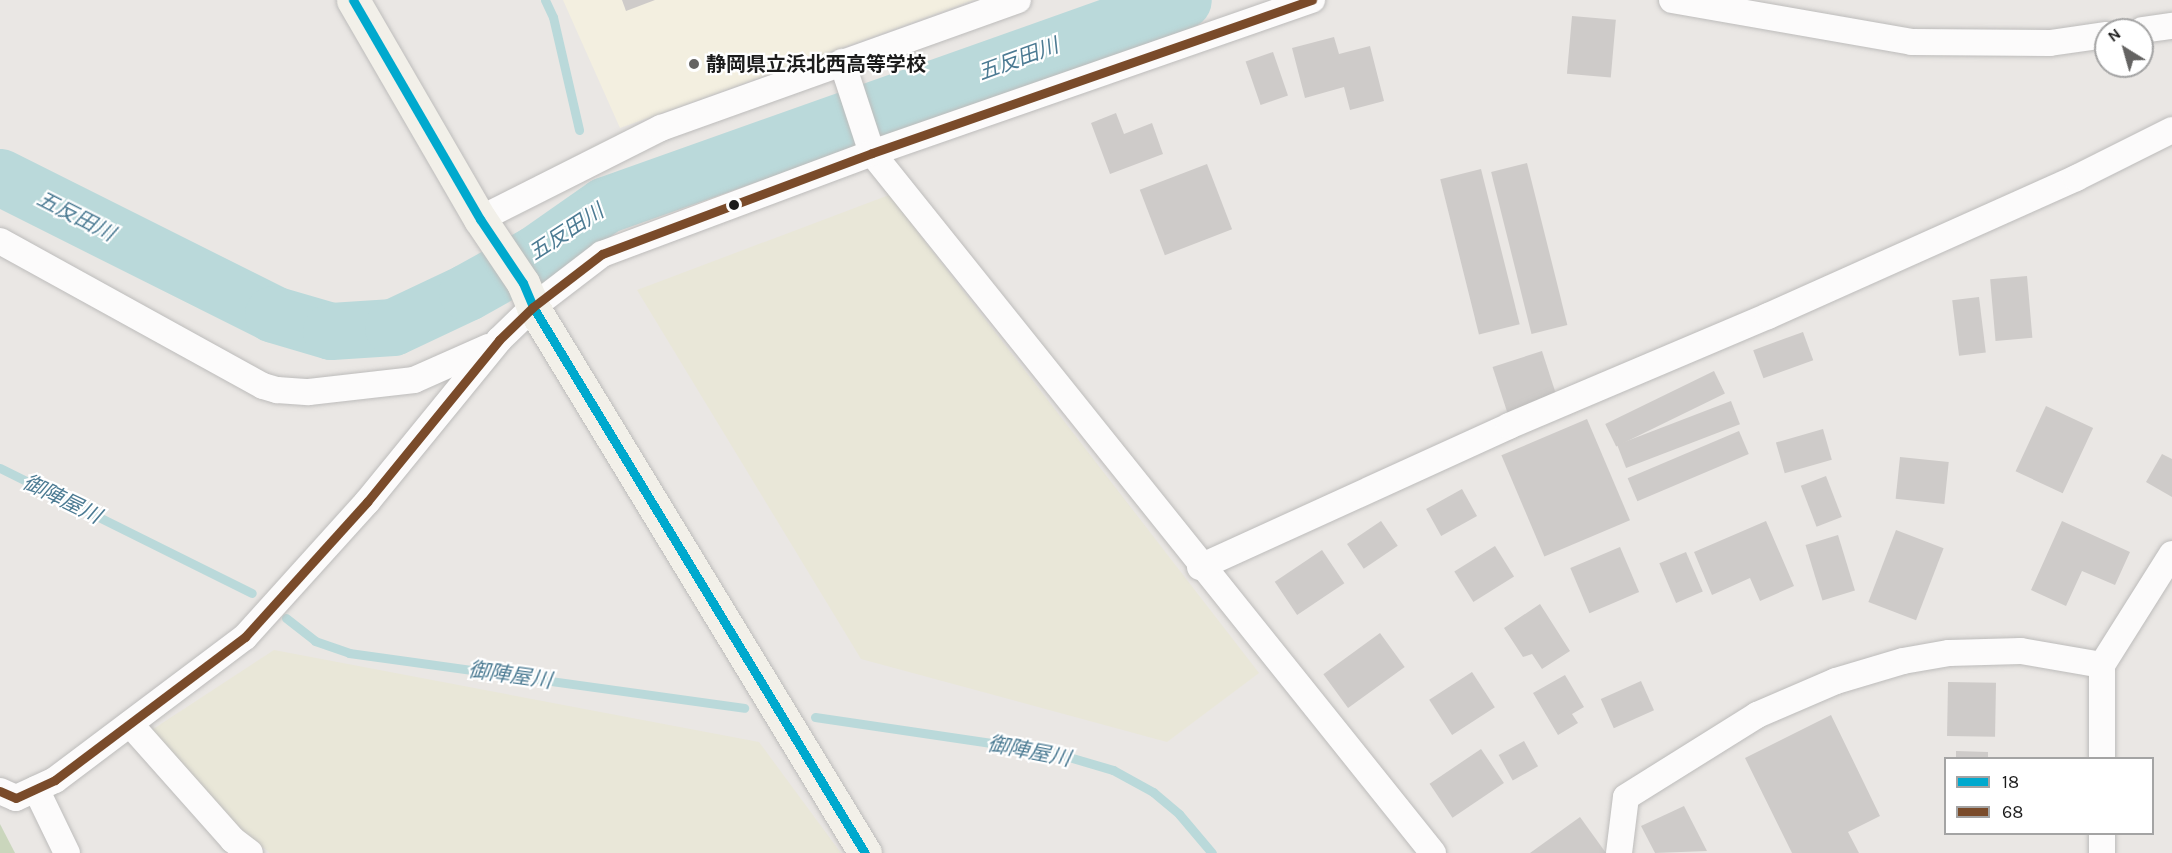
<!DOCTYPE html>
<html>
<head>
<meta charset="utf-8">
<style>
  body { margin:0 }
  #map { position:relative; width:2172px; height:853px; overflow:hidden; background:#eae7e4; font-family:Karla,"Noto Sans JP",sans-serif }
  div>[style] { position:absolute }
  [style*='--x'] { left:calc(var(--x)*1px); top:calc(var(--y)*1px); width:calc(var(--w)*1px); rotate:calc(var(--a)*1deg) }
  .education>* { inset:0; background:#f3efe0 }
  .farmland>* { inset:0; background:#e9e7d8 }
  .forest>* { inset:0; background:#cad6bc }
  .stream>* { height:9px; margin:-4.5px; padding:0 4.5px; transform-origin:4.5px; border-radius:4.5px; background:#bad9da }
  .river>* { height:57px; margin:-28.5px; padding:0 28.5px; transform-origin:28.5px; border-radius:28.5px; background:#bad9da }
  .building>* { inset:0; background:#cecbc9; transform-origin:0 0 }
  .roads { filter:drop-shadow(0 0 2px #bdbcbb) drop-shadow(0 0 2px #bdbcbb) }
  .street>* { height:26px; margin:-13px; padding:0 13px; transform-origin:13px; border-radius:13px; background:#fcfbfb }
  .secondary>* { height:33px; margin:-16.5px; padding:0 16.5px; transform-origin:16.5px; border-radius:16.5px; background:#f2f0e9 }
  .bus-1>* { height:9px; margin:-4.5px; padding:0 4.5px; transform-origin:4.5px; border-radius:4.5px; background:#00a9ce }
  .bus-2>* { height:9px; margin:-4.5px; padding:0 4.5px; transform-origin:4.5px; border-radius:4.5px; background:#7a4b2a }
  .dots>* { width:16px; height:16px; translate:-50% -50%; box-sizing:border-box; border:3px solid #fff; border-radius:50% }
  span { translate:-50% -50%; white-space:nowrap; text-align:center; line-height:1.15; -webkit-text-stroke:4.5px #fff; paint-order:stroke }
  .poi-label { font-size:20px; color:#1c1c1c; font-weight:700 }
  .left { translate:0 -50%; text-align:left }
  .water-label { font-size:21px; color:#4c7b93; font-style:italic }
  .legend { position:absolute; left:1944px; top:757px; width:210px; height:78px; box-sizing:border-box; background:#fff; border:2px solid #a4a4a4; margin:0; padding:8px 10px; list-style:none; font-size:18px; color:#1c1c1c }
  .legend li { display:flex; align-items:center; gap:12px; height:30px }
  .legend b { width:30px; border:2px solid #a4a4a4 }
  .north { position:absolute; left:2094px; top:18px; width:60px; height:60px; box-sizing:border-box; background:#fff; border:2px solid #a4a4a4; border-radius:50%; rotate:323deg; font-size:16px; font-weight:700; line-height:24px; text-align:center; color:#1c1c1c }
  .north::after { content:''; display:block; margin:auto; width:21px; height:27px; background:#646362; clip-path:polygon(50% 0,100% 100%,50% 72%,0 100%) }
</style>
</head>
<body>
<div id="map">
  <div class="education">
    <i style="clip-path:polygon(563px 0,974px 0,620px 128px)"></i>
  </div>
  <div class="farmland">
    <i style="clip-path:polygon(889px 195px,1259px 673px,1167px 742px,861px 659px,637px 290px)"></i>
    <i style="clip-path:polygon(274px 650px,759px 742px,841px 853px,270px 853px,232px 823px,141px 737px)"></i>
  </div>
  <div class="forest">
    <i style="clip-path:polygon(0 824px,15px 853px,0 853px)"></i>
  </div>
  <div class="stream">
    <i style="--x:545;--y:0;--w:19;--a:65"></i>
    <i style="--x:553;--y:17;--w:116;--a:77"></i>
    <i style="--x:0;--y:468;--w:281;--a:26.4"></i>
    <i style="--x:286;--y:618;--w:37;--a:38"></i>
    <i style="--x:315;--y:641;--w:36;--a:19"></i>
    <i style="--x:349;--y:653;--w:399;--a:7.9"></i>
    <i style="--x:815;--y:717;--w:240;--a:8.4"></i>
    <i style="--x:1052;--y:752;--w:64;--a:16.4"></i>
    <i style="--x:1113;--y:770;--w:46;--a:28.8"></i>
    <i style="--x:1153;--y:792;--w:34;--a:40"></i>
    <i style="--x:1179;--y:814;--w:51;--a:49.8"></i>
  </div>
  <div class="river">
    <i style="--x:0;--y:177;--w:305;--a:26.6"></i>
    <i style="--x:273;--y:314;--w:60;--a:16.3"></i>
    <i style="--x:331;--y:331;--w:62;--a:-3.7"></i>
    <i style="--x:393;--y:327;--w:82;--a:-25.3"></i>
    <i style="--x:467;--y:292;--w:78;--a:-29.2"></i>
    <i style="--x:535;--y:254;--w:85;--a:-35"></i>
    <i style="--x:605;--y:205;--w:613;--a:-19.53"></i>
  </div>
  <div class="building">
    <i style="clip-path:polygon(622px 0,655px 0,626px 11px)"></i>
    <i style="left:1572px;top:16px;width:44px;height:58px;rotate:5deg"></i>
    <i style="clip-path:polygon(1334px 37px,1339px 54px,1370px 46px,1384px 101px,1350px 110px,1344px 87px,1305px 98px,1292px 48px)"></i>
    <i style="left:1273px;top:52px;width:46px;height:29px;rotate:71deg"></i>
    <i style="clip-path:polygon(1116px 113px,1124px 134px,1152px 123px,1163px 154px,1110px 174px,1091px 123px)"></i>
    <i style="left:1527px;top:163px;width:167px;height:37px;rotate:76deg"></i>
    <i style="left:1207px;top:164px;width:70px;height:72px;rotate:69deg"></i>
    <i style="left:1481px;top:169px;width:160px;height:42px;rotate:76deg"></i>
    <i style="left:2027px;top:276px;width:62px;height:37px;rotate:85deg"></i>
    <i style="left:1979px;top:297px;width:56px;height:27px;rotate:83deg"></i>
    <i style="left:1803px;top:332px;width:30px;height:53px;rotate:70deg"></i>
    <i style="left:1542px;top:351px;width:48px;height:52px;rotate:72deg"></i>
    <i style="left:1714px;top:371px;width:25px;height:121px;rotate:64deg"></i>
    <i style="left:1731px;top:401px;width:25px;height:122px;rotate:69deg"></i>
    <i style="left:2046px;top:406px;width:52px;height:72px;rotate:25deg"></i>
    <i style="left:1587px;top:419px;width:110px;height:93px;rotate:67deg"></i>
    <i style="left:1823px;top:429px;width:32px;height:49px;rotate:74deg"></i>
    <i style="left:1739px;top:431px;width:25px;height:121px;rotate:67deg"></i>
    <i style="clip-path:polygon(2162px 454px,2172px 459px,2172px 497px,2146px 482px)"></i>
    <i style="left:1900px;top:457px;width:49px;height:42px;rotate:6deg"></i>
    <i style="left:1826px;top:476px;width:44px;height:27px;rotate:69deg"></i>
    <i style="left:1462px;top:489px;width:31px;height:41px;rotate:61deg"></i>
    <i style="left:1381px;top:521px;width:30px;height:41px;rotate:56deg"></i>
    <i style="clip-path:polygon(1766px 521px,1794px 586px,1760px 601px,1750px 578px,1712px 595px,1694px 552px)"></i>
    <i style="clip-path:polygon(2062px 521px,2130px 552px,2115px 585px,2082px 571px,2066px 606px,2031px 590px)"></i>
    <i style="left:1896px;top:530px;width:51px;height:77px;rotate:21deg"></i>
    <i style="left:1838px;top:535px;width:58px;height:34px;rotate:73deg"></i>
    <i style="left:1495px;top:546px;width:36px;height:48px;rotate:58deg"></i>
    <i style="left:1620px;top:547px;width:49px;height:54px;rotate:67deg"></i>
    <i style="left:1322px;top:550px;width:40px;height:57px;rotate:56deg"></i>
    <i style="left:1686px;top:552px;width:43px;height:29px;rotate:67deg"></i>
    <i style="clip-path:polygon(1540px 604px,1570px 651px,1542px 669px,1532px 654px,1523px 657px,1504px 628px)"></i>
    <i style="left:1380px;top:633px;width:42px;height:70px;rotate:54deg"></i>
    <i style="left:1472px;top:672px;width:42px;height:51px;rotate:57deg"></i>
    <i style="clip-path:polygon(1565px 675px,1584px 707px,1572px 714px,1578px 723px,1558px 735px,1533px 693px)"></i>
    <i style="left:1641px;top:681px;width:32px;height:44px;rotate:66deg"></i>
    <i style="left:1948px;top:682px;width:48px;height:54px;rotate:1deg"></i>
    <i style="clip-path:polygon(1831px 715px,1880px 816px,1848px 832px,1859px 853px,1792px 853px,1745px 758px)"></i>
    <i style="left:1524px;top:741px;width:29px;height:29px;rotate:61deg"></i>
    <i style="left:1481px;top:749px;width:41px;height:62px;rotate:56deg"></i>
    <i style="clip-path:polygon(1956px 751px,1988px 752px,1988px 758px,1956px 758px)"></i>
    <i style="clip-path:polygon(1684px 806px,1707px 851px,1655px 853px,1641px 826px)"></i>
    <i style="clip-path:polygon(1580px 817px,1606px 853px,1530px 853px)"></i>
  </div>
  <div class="roads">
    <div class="street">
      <i style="--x:1672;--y:0;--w:244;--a:9.9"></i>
      <i style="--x:1912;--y:42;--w:138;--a:0.4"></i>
      <i style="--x:2050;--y:43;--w:57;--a:-8.1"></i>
      <i style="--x:2142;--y:30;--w:30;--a:-8"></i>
      <i style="--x:842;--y:62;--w:96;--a:71.8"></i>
      <i style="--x:872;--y:153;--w:897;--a:51.29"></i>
      <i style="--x:480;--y:219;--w:203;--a:-26.7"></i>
      <i style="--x:661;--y:128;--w:379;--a:-19.7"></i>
      <i style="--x:0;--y:241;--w:300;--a:28.9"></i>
      <i style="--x:263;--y:386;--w:15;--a:16"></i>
      <i style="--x:277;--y:390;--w:32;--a:4"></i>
      <i style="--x:309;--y:392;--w:106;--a:-6.5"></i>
      <i style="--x:414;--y:380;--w:81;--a:-24"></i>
      <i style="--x:1200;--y:567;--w:340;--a:-24.5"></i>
      <i style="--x:1509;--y:426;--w:281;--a:-23"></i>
      <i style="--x:1768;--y:316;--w:338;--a:-24.1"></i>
      <i style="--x:2076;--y:178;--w:107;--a:-26.6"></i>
      <i style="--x:130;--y:724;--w:155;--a:48.4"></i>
      <i style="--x:233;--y:840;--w:21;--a:37"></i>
      <i style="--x:2102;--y:758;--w:93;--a:-90"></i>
      <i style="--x:2102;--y:665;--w:131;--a:-57.8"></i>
      <i style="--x:36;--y:789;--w:71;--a:64.2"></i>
      <i style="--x:0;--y:791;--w:17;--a:24"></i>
      <i style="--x:16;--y:798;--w:43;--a:-24.8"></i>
      <i style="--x:55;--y:780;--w:238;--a:-37"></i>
      <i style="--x:245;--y:637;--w:182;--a:-47.9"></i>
      <i style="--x:367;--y:502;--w:209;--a:-50.8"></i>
      <i style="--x:499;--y:340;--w:47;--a:-44.1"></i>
      <i style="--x:533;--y:307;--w:87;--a:-37.5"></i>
      <i style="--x:602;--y:254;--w:288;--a:-20.5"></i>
      <i style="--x:872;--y:153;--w:466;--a:-19.2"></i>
      <i style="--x:1619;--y:853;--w:56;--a:-82.9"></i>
      <i style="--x:1626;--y:797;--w:155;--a:-32"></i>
      <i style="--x:1757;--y:715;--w:86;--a:-23.3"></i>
      <i style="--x:1836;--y:681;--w:70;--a:-16.6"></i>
      <i style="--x:1903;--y:661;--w:47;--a:-9.9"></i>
      <i style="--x:1949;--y:653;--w:72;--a:-1.6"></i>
      <i style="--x:2021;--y:651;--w:82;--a:9.8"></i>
      <i style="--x:2102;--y:853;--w:19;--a:-90"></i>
    </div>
    <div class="secondary">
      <i style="--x:353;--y:0;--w:253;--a:59.9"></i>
      <i style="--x:480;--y:219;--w:77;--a:56.1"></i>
      <i style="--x:523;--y:283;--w:26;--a:67"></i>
      <i style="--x:533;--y:307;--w:639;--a:58.7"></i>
    </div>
  </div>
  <div class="bus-1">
    <i style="--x:353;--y:0;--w:253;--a:59.9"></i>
    <i style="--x:480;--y:219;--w:77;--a:56.1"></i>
    <i style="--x:523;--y:283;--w:26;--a:67"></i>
    <i style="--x:533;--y:307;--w:639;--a:58.7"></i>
  </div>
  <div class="bus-2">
    <i style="--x:0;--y:791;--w:17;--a:24"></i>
    <i style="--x:16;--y:798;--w:43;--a:-24.8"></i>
    <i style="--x:55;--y:780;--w:238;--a:-37"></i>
    <i style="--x:245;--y:637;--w:182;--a:-47.9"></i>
    <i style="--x:367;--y:502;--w:209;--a:-50.8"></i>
    <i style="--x:499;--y:340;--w:47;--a:-44.1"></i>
    <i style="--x:533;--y:307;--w:87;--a:-37.5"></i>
    <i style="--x:602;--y:254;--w:288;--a:-20.5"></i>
    <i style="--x:872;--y:153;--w:466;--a:-19.2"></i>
  </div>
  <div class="dots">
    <i style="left:694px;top:64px;background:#646362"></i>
    <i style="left:734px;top:205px;background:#1c1c1c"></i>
  </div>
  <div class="poi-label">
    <span class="left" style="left:706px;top:64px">静岡県立浜北西高等学校</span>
  </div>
  <div class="water-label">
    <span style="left:1018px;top:59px;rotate:-20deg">五反田川</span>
    <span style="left:76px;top:216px;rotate:27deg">五反田川</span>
    <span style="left:566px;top:232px;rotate:-33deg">五反田川</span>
    <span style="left:62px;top:499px;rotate:26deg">御陣屋川</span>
    <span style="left:510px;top:675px;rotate:8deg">御陣屋川</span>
    <span style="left:1029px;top:751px;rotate:11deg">御陣屋川</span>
  </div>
  <ul class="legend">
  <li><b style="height:8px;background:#00a9ce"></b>18</li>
  <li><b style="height:8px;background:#7a4b2a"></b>68</li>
  </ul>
  <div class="north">N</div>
</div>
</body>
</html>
